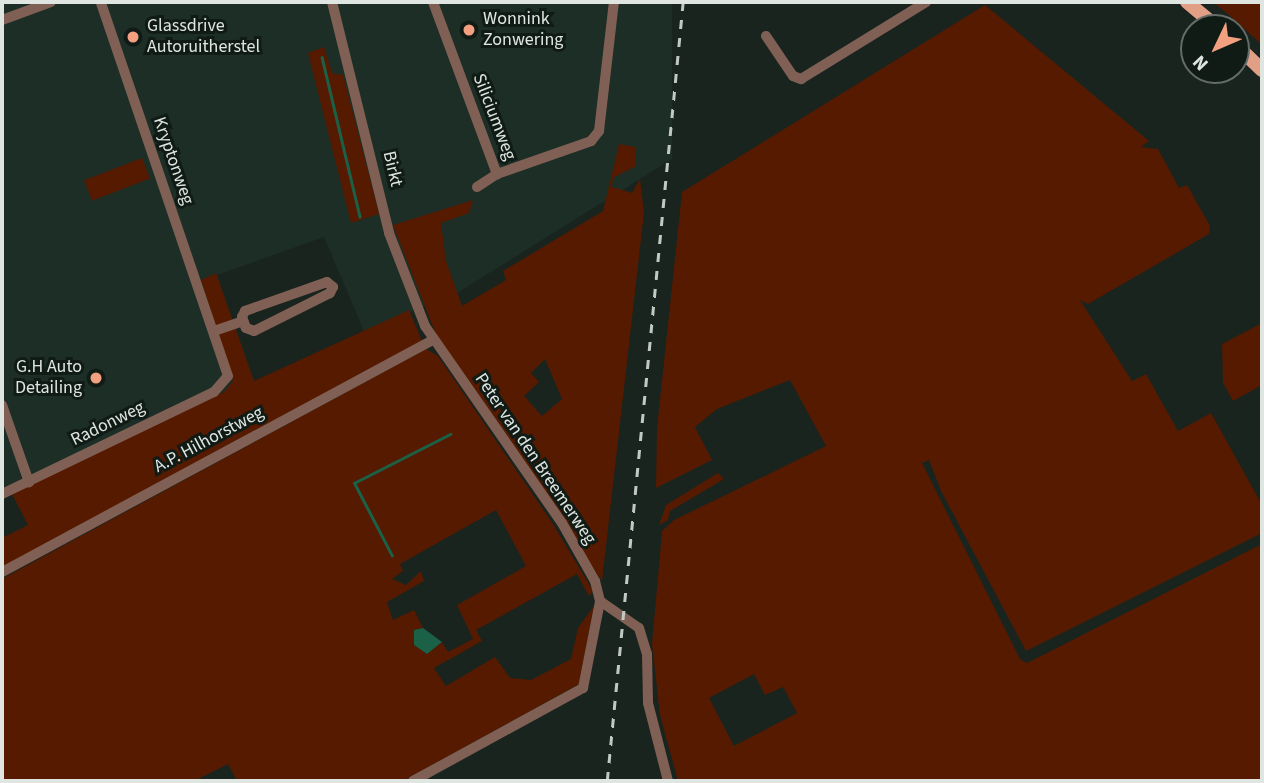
<!DOCTYPE html>
<html>
<head>
<meta charset="utf-8">
<style>
  body { margin:0 }
  #map { position:relative; width:1264px; height:783px; overflow:hidden; background:#19241f; font-family:"Source Sans 3",sans-serif }
  div>[style] { position:absolute }
  [style*='--x'] { left:calc(var(--x)*1px); top:calc(var(--y)*1px); width:calc(var(--w)*1px); rotate:calc(var(--a)*1deg) }
  .built>* { inset:0; background:#1c2e26 }
  .green>* { inset:0; background:#551a00; transform-origin:0 0 }
  .water>* { inset:0; background:#1b6147 }
  .stream>* { height:2.5px; margin:-1.25px; padding:0 1.25px; transform-origin:1.25px; border-radius:1.25px; background:#1b6147 }
  .minor>* { height:10px; margin:-5px; padding:0 5px; transform-origin:5px; border-radius:5px; background:#806054 }
  .major>* { height:14px; margin:-7px; padding:0 7px; transform-origin:7px; border-radius:7px; background:#e19f85 }
  .rail>* { height:2.5px; margin-top:-1.25px; transform-origin:0; background:repeating-linear-gradient(90deg,#c1c9c5 0 9px,transparent 0 18px) }
  .dots>* { width:19px; height:19px; translate:-50% -50%; box-sizing:border-box; border:4px solid #101b16; border-radius:50% }
  span { translate:-50% -50%; white-space:nowrap; text-align:center; line-height:1.15; -webkit-text-stroke:6px #101b16; paint-order:stroke }
  .poi-label { font-size:18px; color:#dfe6e2 }
  .left { translate:0 -50%; text-align:left }
  .right { translate:-100% -50%; text-align:right }
  .street-label { font-size:18px; color:#dfe6e2 }
  .frame { position:absolute; inset:0; border:4px solid #dfe6e2; pointer-events:none }
  .north { position:absolute; left:1180px; top:14px; width:70px; height:70px; box-sizing:border-box; background:#101b16; border:2px solid #636c68; border-radius:50%; rotate:226deg; font-size:19px; font-weight:700; line-height:28px; text-align:center; color:#dfe6e2 }
  .north::after { content:''; display:block; margin:auto; width:24px; height:32px; background:#f2a080; clip-path:polygon(50% 0,100% 100%,50% 72%,0 100%) }
</style>
</head>
<body>
<div id="map">
  <div class="built">
    <i style="clip-path:polygon(2px 2px,672px 2px,672px 159px,457px 293px,364px 331px,324px 237px,217px 275px,254px 381px,2px 492px)"></i>
  </div>
  <div class="green">
    <i style="clip-path:polygon(1213px 2px,1262px 2px,1262px 45px,1229px 15px)"></i>
    <i style="clip-path:polygon(evenodd,985px 5px,1149px 141px,1141px 147px,1158px 149px,1179px 188px,1187px 185px,1210px 226px,1209px 234px,1088px 304px,1080px 300px,1132px 381px,1146px 374px,1178px 431px,1211px 413px,1262px 505px,1262px 533px,1026px 651px,941px 491px,929px 460px,922px 463px,1020px 659px,1027px 663px,1262px 544px,1262px 781px,678px 781px,660px 715px,652px 644px,662px 531px,674px 520px,826px 446px,790px 380px,717px 409px,695px 427px,712px 460px,656px 488px,657px 428px,682px 192px,985px 5px,754px 674px,765px 695px,783px 687px,797px 713px,734px 746px,709px 698px,754px 674px)"></i>
    <i style="clip-path:polygon(324px 47px,332px 73px,343px 75px,379px 214px,351px 223px,308px 53px)"></i>
    <i style="clip-path:polygon(evenodd,619px 144px,636px 147px,636px 166px,613px 178px,612px 187px,632px 193px,640px 179px,644px 213px,602px 581px,437px 337px,393px 225px,473px 200px,469px 213px,441px 223px,446px 261px,462px 306px,506px 280px,503px 271px,603px 211px,619px 144px,545px 359px,562px 399px,542px 416px,524px 396px,539px 382px,531px 373px,545px 359px)"></i>
    <i style="left:142px;top:158px;width:22px;height:62px;rotate:69deg"></i>
    <i style="clip-path:polygon(216px 273px,254px 381px,409px 310px,422px 341px,2px 570px,2px 538px,28px 525px,12px 494px,224px 392px,233px 381px,201px 280px)"></i>
    <i style="clip-path:polygon(1262px 323px,1262px 385px,1233px 401px,1223px 383px,1222px 344px)"></i>
    <i style="clip-path:polygon(evenodd,426px 349px,438px 356px,553px 524px,593px 591px,589px 596px,577px 574px,476px 630px,482px 641px,434px 668px,446px 686px,495px 657px,510px 678px,531px 680px,571px 659px,578px 628px,594px 606px,579px 684px,403px 781px,237px 781px,228px 764px,194px 781px,2px 781px,2px 579px,426px 349px,496px 510px,526px 566px,457px 605px,473px 639px,448px 652px,442px 642px,427px 654px,414px 645px,414px 630px,423px 628px,414px 610px,393px 620px,387px 602px,424px 581px,421px 571px,406px 585px,392px 579px,403px 571px,400px 564px,496px 510px)"></i>
    <i style="clip-path:polygon(718px 473px,724px 479px,670px 511px,668px 520px,659px 525px,666px 505px)"></i>
  </div>
  <div class="water">
    <i style="clip-path:polygon(423px 628px,442px 642px,427px 654px,414px 645px,414px 630px)"></i>
  </div>
  <div class="stream">
    <i style="--x:322;--y:57;--w:164;--a:76.6"></i>
    <i style="--x:392;--y:556;--w:82;--a:-117.5"></i>
    <i style="--x:354;--y:483;--w:108;--a:-27"></i>
  </div>
  <div class="minor">
    <i style="--x:332;--y:2;--w:238;--a:76.1"></i>
    <i style="--x:389;--y:233;--w:100;--a:68.8"></i>
    <i style="--x:425;--y:326;--w:240;--a:55.2"></i>
    <i style="--x:562;--y:523;--w:67;--a:60.4"></i>
    <i style="--x:595;--y:581;--w:21;--a:76"></i>
    <i style="--x:600;--y:601;--w:47;--a:34.7"></i>
    <i style="--x:639;--y:628;--w:27;--a:73"></i>
    <i style="--x:647;--y:654;--w:49;--a:88.8"></i>
    <i style="--x:648;--y:703;--w:81;--a:75.6"></i>
    <i style="--x:433;--y:2;--w:184;--a:69.6"></i>
    <i style="--x:497;--y:174;--w:100;--a:-19.3"></i>
    <i style="--x:591;--y:141;--w:13;--a:-51"></i>
    <i style="--x:599;--y:131;--w:130;--a:-83.4"></i>
    <i style="--x:2;--y:20;--w:52;--a:-20.2"></i>
    <i style="--x:766;--y:36;--w:48;--a:56"></i>
    <i style="--x:793;--y:76;--w:9;--a:21"></i>
    <i style="--x:801;--y:79;--w:147;--a:-31.6"></i>
    <i style="--x:477;--y:187;--w:24;--a:-33"></i>
    <i style="--x:327;--y:282;--w:8;--a:40"></i>
    <i style="--x:333;--y:287;--w:7;--a:117"></i>
    <i style="--x:330;--y:293;--w:85;--a:153.4"></i>
    <i style="--x:254;--y:331;--w:9;--a:-159"></i>
    <i style="--x:246;--y:328;--w:12;--a:-110"></i>
    <i style="--x:242;--y:317;--w:7;--a:-63"></i>
    <i style="--x:245;--y:311;--w:87;--a:-19.5"></i>
    <i style="--x:214;--y:331;--w:31;--a:-19"></i>
    <i style="--x:2;--y:405;--w:82;--a:70.7"></i>
    <i style="--x:2;--y:494;--w:235;--a:-25.7"></i>
    <i style="--x:214;--y:392;--w:21;--a:-49"></i>
    <i style="--x:228;--y:376;--w:395;--a:-108.8"></i>
    <i style="--x:2;--y:572;--w:489;--a:-28.3"></i>
    <i style="--x:413;--y:781;--w:194;--a:-28.7"></i>
    <i style="--x:583;--y:688;--w:89;--a:-78.9"></i>
  </div>
  <div class="major">
    <i style="--x:1187;--y:2;--w:40;--a:40"></i>
    <i style="--x:1236;--y:45;--w:36;--a:44"></i>
  </div>
  <div class="rail">
    <i style="--x:607;--y:781;--w:783;--a:-84.43"></i>
  </div>
  <div class="dots">
    <i style="left:469px;top:30px;background:#f2a080"></i>
    <i style="left:133px;top:37px;background:#f2a080"></i>
    <i style="left:96px;top:378px;background:#f2a080"></i>
  </div>
  <div class="poi-label">
    <span class="left" style="left:483px;top:30px">Wonnink<br>Zonwering</span>
    <span class="left" style="left:147px;top:37px">Glassdrive<br>Autoruitherstel</span>
    <span class="right" style="left:82px;top:378px">G.H Auto<br>Detailing</span>
  </div>
  <div class="street-label">
    <span style="left:494px;top:117px;rotate:69deg">Siliciumweg</span>
    <span style="left:173px;top:161px;rotate:71deg">Kryptonweg</span>
    <span style="left:392px;top:169px;rotate:77deg">Birkt</span>
    <span style="left:108px;top:424px;rotate:-26deg">Radonweg</span>
    <span style="left:209px;top:440px;rotate:-28deg">A.P. Hilhorstweg</span>
    <span style="left:535px;top:459px;rotate:56deg">Peter van den Breemerweg</span>
  </div>
  <div class="frame"></div>
  <div class="north">N</div>
</div>
</body>
</html>
